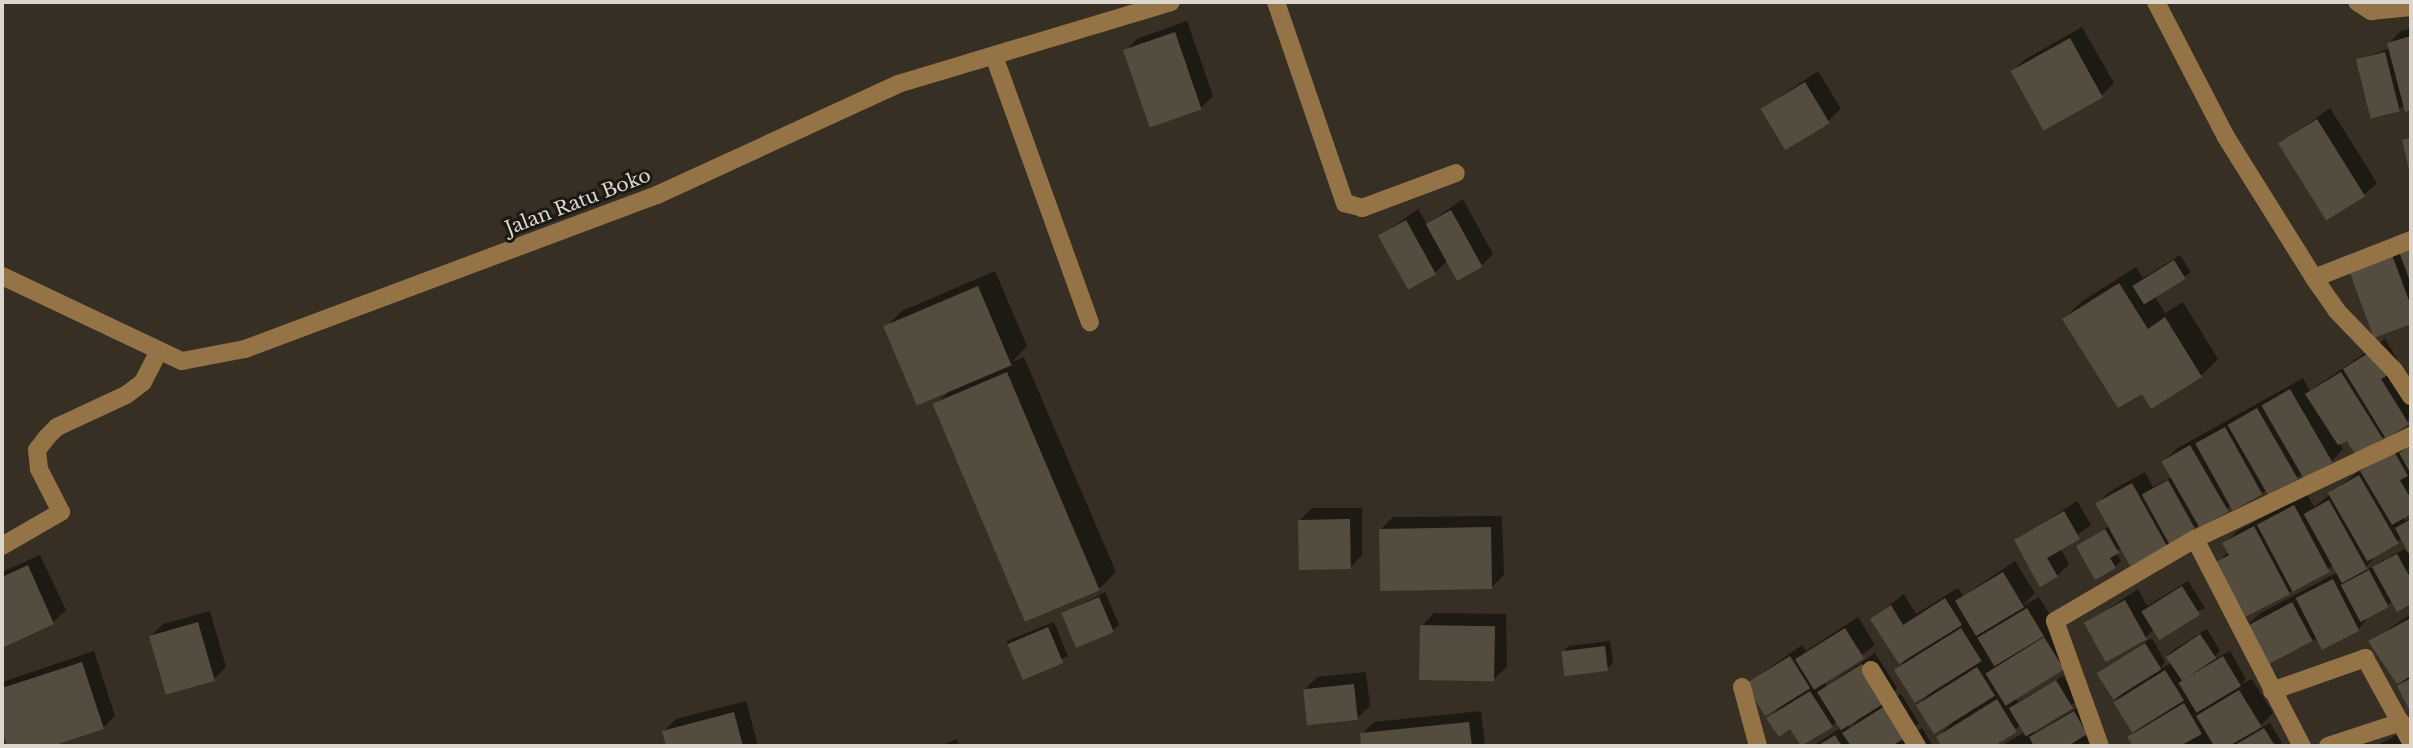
<!DOCTYPE html>
<html>
<head>
<meta charset="utf-8">
<style>
  body { margin:0 }
  #map { position:relative; width:2413px; height:748px; overflow:hidden; background:#382f24; font-family:"Libre Baskerville",serif }
  div>[style] { position:absolute }
  [style*='--x'] { left:calc(var(--x)*1px); top:calc(var(--y)*1px); width:calc(var(--w)*1px); rotate:calc(var(--a)*1deg) }
  .shadow>* { inset:0; background:#0007; transform-origin:0 0 }
  .building>* { inset:0; background:#554c40; transform-origin:0 0 }
  .minor>* { height:18px; margin:-9px; padding:0 9px; transform-origin:9px; border-radius:9px; background:#947446 }
  span { translate:-50% -50%; white-space:nowrap; text-align:center; line-height:1.15; -webkit-text-stroke:6px #1c1813; paint-order:stroke }
  .street-label { font-size:19px; color:#dbd6ce }
  .frame { position:absolute; inset:0; border:4px solid #dbd6ce; pointer-events:none }
</style>
</head>
<body>
<div id="map">
  <div class="shadow">
    <i style="clip-path:polygon(1187px 21px,1213px 96px,1201px 108px,1125px 51px,1137px 39px)"></i>
    <i style="clip-path:polygon(2082px 27px,2114px 83px,2102px 95px,2012px 72px,2024px 60px)"></i>
    <i style="clip-path:polygon(2411px 28px,2411px 108px,2407px 109px,2405px 104px,2399px 109px,2358px 60px,2390px 48px,2389px 43px,2401px 31px)"></i>
    <i style="clip-path:polygon(1818px 71px,1841px 109px,1828px 121px,1762px 109px)"></i>
    <i style="clip-path:polygon(2330px 108px,2377px 183px,2364px 195px,2280px 144px)"></i>
    <i style="clip-path:polygon(1463px 199px,1493px 254px,1481px 266px,1447px 261px,1435px 273px,1380px 236px,1418px 209px,1427px 224px)"></i>
    <i style="clip-path:polygon(2411px 238px,2411px 322px,2375px 336px,2350px 269px)"></i>
    <i style="clip-path:polygon(2180px 255px,2191px 272px,2155px 297px,2165px 313px,2183px 302px,2218px 359px,2201px 376px,2142px 391px,2064px 319px,2081px 302px,2136px 267px,2143px 278px)"></i>
    <i style="clip-path:polygon(995px 271px,1027px 346px,1012px 362px,1024px 357px,1116px 572px,1099px 589px,935px 405px,952px 388px,885px 328px,902px 311px)"></i>
    <i style="clip-path:polygon(2385px 339px,2399px 362px,2393px 367px,2411px 396px,2408px 423px,2382px 438px,2348px 438px,2339px 443px,2343px 449px,2331px 462px,2231px 506px,2166px 545px,2121px 548px,2116px 552px,2121px 561px,2115px 567px,2078px 546px,2109px 526px,2097px 504px,2109px 492px,2145px 472px,2153px 487px,2172px 477px,2164px 461px,2176px 449px,2303px 378px,2310px 391px)"></i>
    <i style="clip-path:polygon(2411px 445px,2411px 512px,2403px 517px,2405px 521px,2411px 518px,2411px 549px,2402px 538px,2377px 554px,2361px 573px,2404px 549px,2411px 556px,2411px 602px,2398px 610px,2393px 601px,2369px 616px,2358px 630px,2312px 640px,2247px 626px,2259px 614px,2338px 572px,2334px 565px,2289px 593px,2216px 564px,2229px 551px,2225px 543px,2237px 531px,2307px 494px,2314px 507px,2374px 459px)"></i>
    <i style="clip-path:polygon(2077px 501px,2091px 525px,2060px 548px,2069px 564px,2057px 576px,2016px 541px)"></i>
    <i style="clip-path:polygon(1312px 508px,1362px 508px,1362px 555px,1350px 568px,1300px 520px)"></i>
    <i style="clip-path:polygon(1502px 516px,1504px 575px,1492px 587px,1381px 529px,1393px 517px)"></i>
    <i style="clip-path:polygon(40px 555px,66px 610px,53px 622px,2px 646px,2px 572px)"></i>
    <i style="clip-path:polygon(2015px 561px,2035px 593px,2022px 606px,2039px 597px,2075px 656px,2015px 697px,2018px 702px,2063px 676px,2078px 701px,2033px 729px,2035px 733px,2080px 706px,2092px 727px,2082px 737px,2094px 732px,2102px 746px,2001px 746px,2025px 732px,2021px 725px,1990px 746px,1944px 746px,1938px 737px,1954px 721px,1918px 705px,1931px 692px,1896px 670px,1908px 658px,1872px 619px,1904px 594px,1916px 614px,1958px 588px,1963px 596px)"></i>
    <i style="clip-path:polygon(2188px 581px,2205px 608px,2154px 629px,2146px 637px,2086px 624px,2138px 589px,2147px 606px)"></i>
    <i style="clip-path:polygon(1105px 592px,1119px 625px,1113px 630px,1063px 614px)"></i>
    <i style="clip-path:polygon(210px 611px,226px 667px,214px 679px,151px 636px,163px 624px)"></i>
    <i style="clip-path:polygon(1434px 613px,1506px 614px,1507px 667px,1494px 679px,1422px 626px)"></i>
    <i style="clip-path:polygon(2411px 614px,2411px 709px,2399px 686px,2409px 676px,2370px 642px)"></i>
    <i style="clip-path:polygon(evenodd,1858px 617px,1875px 645px,1824px 682px,1827px 686px,1875px 653px,1897px 688px,1882px 704px,1901px 694px,1919px 723px,1903px 738px,1922px 728px,1933px 746px,1813px 746px,1842px 727px,1838px 720px,1832px 726px,1790px 727px,1769px 718px,1782px 705px,1747px 684px,1802px 645px,1806px 651px,1858px 617px,1858px 718px,1859px 719px,1850px 728px,1848px 725px,1858px 718px)"></i>
    <i style="left:1054px;top:622px;width:37px;height:51px;rotate:68deg"></i>
    <i style="clip-path:polygon(2207px 629px,2220px 651px,2210px 662px,2230px 651px,2246px 679px,2241px 684px,2252px 679px,2273px 713px,2256px 730px,2270px 723px,2284px 746px,2135px 746px,2129px 737px,2141px 725px,2115px 701px,2126px 690px,2098px 673px,2152px 638px,2165px 662px,2160px 669px,2171px 663px,2167px 656px,2173px 650px)"></i>
    <i style="clip-path:polygon(1610px 641px,1613px 663px,1607px 669px,1563px 652px,1569px 646px)"></i>
    <i style="clip-path:polygon(94px 651px,115px 716px,103px 728px,46px 746px,9px 746px,2px 725px,2px 682px)"></i>
    <i style="clip-path:polygon(1366px 672px,1370px 706px,1357px 718px,1305px 689px,1317px 677px)"></i>
    <i style="clip-path:polygon(746px 701px,758px 746px,668px 746px,664px 731px,676px 719px)"></i>
    <i style="clip-path:polygon(1481px 711px,1485px 746px,1363px 746px,1362px 734px,1374px 722px)"></i>
    <i style="clip-path:polygon(2361px 732px,2369px 746px,2335px 746px)"></i>
    <i style="clip-path:polygon(2397px 735px,2403px 746px,2376px 746px)"></i>
    <i style="clip-path:polygon(956px 739px,960px 746px,940px 746px)"></i>
  </div>
  <div class="building">
    <i style="left:1175px;top:32px;width:82px;height:55px;rotate:71deg"></i>
    <i style="clip-path:polygon(2411px 36px,2411px 110px,2405px 112px,2387px 43px)"></i>
    <i style="left:2070px;top:38px;width:68px;height:68px;rotate:61deg"></i>
    <i style="left:2385px;top:52px;width:61px;height:30px;rotate:76deg"></i>
    <i style="left:1805px;top:82px;width:48px;height:52px;rotate:59deg"></i>
    <i style="left:2317px;top:119px;width:91px;height:46px;rotate:58deg"></i>
    <i style="clip-path:polygon(2411px 138px,2411px 174px,2410px 174px,2402px 140px)"></i>
    <i style="left:1451px;top:210px;width:65px;height:29px;rotate:61deg"></i>
    <i style="left:1406px;top:220px;width:62px;height:32px;rotate:61deg"></i>
    <i style="clip-path:polygon(2411px 244px,2411px 284px,2398px 249px)"></i>
    <i style="clip-path:polygon(2391px 252px,2411px 306px,2411px 324px,2374px 338px,2348px 268px)"></i>
    <i style="left:2174px;top:260px;width:22px;height:49px;rotate:58deg"></i>
    <i style="clip-path:polygon(2119px 283px,2148px 329px,2165px 317px,2202px 377px,2151px 409px,2142px 394px,2118px 408px,2062px 319px)"></i>
    <i style="left:978px;top:286px;width:86px;height:103px;rotate:67deg"></i>
    <i style="clip-path:polygon(2373px 350px,2388px 375px,2381px 379px,2409px 424px,2386px 439px,2343px 369px)"></i>
    <i style="left:1007px;top:372px;width:237px;height:81px;rotate:67deg"></i>
    <i style="clip-path:polygon(2341px 372px,2383px 439px,2356px 456px,2347px 441px,2338px 445px,2305px 394px)"></i>
    <i style="left:2290px;top:389px;width:85px;height:33px;rotate:60deg"></i>
    <i style="left:2257px;top:408px;width:82px;height:34px;rotate:60deg"></i>
    <i style="left:2225px;top:427px;width:77px;height:34px;rotate:61deg"></i>
    <i style="left:2190px;top:445px;width:77px;height:33px;rotate:60deg"></i>
    <i style="clip-path:polygon(2411px 445px,2411px 474px,2399px 453px)"></i>
    <i style="clip-path:polygon(2394px 451px,2408px 476px,2400px 480px,2411px 499px,2411px 514px,2392px 525px,2360px 471px)"></i>
    <i style="left:2359px;top:475px;width:79px;height:36px;rotate:60deg"></i>
    <i style="left:2168px;top:480px;width:60px;height:30px;rotate:61deg"></i>
    <i style="left:2132px;top:483px;width:72px;height:42px;rotate:61deg"></i>
    <i style="left:2329px;top:500px;width:79px;height:29px;rotate:61deg"></i>
    <i style="left:2294px;top:505px;width:76px;height:42px;rotate:62deg"></i>
    <i style="clip-path:polygon(2064px 511px,2080px 539px,2047px 558px,2058px 577px,2040px 587px,2014px 540px)"></i>
    <i style="left:1350px;top:519px;width:50px;height:52px;rotate:89deg"></i>
    <i style="clip-path:polygon(2411px 519px,2411px 551px,2408px 552px,2395px 528px)"></i>
    <i style="clip-path:polygon(2254px 526px,2290px 594px,2243px 618px,2214px 563px,2229px 555px,2222px 543px)"></i>
    <i style="left:1491px;top:527px;width:62px;height:112px;rotate:89deg"></i>
    <i style="clip-path:polygon(2105px 529px,2119px 553px,2110px 558px,2116px 568px,2095px 580px,2076px 546px)"></i>
    <i style="clip-path:polygon(2397px 554px,2411px 579px,2411px 604px,2397px 612px,2372px 567px)"></i>
    <i style="clip-path:polygon(28px 565px,54px 624px,2px 648px,2px 577px)"></i>
    <i style="left:2369px;top:570px;width:42px;height:32px;rotate:62deg"></i>
    <i style="left:2003px;top:572px;width:41px;height:56px;rotate:59deg"></i>
    <i style="left:2333px;top:579px;width:58px;height:42px;rotate:63deg"></i>
    <i style="left:2182px;top:586px;width:34px;height:48px;rotate:58deg"></i>
    <i style="left:1099px;top:597px;width:38px;height:41px;rotate:67deg"></i>
    <i style="clip-path:polygon(1945px 598px,1962px 625px,1899px 664px,1870px 619px,1891px 605px,1903px 625px)"></i>
    <i style="left:2125px;top:600px;width:45px;height:47px;rotate:61deg"></i>
    <i style="left:2292px;top:602px;width:44px;height:53px;rotate:62deg"></i>
    <i style="left:2027px;top:608px;width:33px;height:58px;rotate:59deg"></i>
    <i style="clip-path:polygon(2411px 618px,2411px 676px,2397px 684px,2368px 641px)"></i>
    <i style="left:198px;top:622px;width:61px;height:51px;rotate:74deg"></i>
    <i style="left:1420px;top:625px;width:75px;height:55px;rotate:1deg"></i>
    <i style="left:1048px;top:627px;width:39px;height:44px;rotate:67deg"></i>
    <i style="left:1845px;top:628px;width:36px;height:59px;rotate:58deg"></i>
    <i style="left:1961px;top:628px;width:39px;height:79px;rotate:58deg"></i>
    <i style="left:2200px;top:634px;width:29px;height:41px;rotate:56deg"></i>
    <i style="left:2044px;top:637px;width:38px;height:69px;rotate:58deg"></i>
    <i style="left:2145px;top:643px;width:31px;height:57px;rotate:58deg"></i>
    <i style="left:1605px;top:646px;width:25px;height:44px;rotate:83deg"></i>
    <i style="left:1790px;top:656px;width:38px;height:53px;rotate:58deg"></i>
    <i style="left:2223px;top:656px;width:35px;height:52px;rotate:59deg"></i>
    <i style="clip-path:polygon(82px 662px,104px 729px,52px 746px,7px 746px,2px 730px,2px 688px)"></i>
    <i style="left:1862px;top:664px;width:45px;height:53px;rotate:58deg"></i>
    <i style="left:1977px;top:667px;width:34px;height:72px;rotate:58deg"></i>
    <i style="left:2165px;top:670px;width:36px;height:61px;rotate:58deg"></i>
    <i style="clip-path:polygon(2411px 678px,2411px 713px,2397px 686px)"></i>
    <i style="left:2056px;top:680px;width:33px;height:55px;rotate:59deg"></i>
    <i style="left:1354px;top:684px;width:36px;height:51px;rotate:84deg"></i>
    <i style="clip-path:polygon(2239px 690px,2262px 727px,2229px 746px,2214px 746px,2196px 716px)"></i>
    <i style="clip-path:polygon(1810px 691px,1833px 727px,1801px 746px,1790px 729px,1779px 737px,1766px 718px)"></i>
    <i style="clip-path:polygon(1997px 699px,2017px 732px,1994px 746px,1942px 746px,1936px 737px)"></i>
    <i style="clip-path:polygon(2184px 703px,2202px 734px,2180px 746px,2133px 746px,2127px 737px)"></i>
    <i style="clip-path:polygon(1888px 704px,1908px 736px,1892px 746px,1851px 746px,1842px 733px)"></i>
    <i style="clip-path:polygon(2074px 711px,2087px 734px,2068px 746px,2034px 746px,2029px 737px)"></i>
    <i style="clip-path:polygon(734px 712px,743px 746px,666px 746px,662px 731px)"></i>
    <i style="clip-path:polygon(1469px 722px,1472px 746px,1361px 746px,1360px 733px)"></i>
    <i style="clip-path:polygon(2264px 728px,2275px 746px,2233px 746px)"></i>
    <i style="clip-path:polygon(1835px 735px,1842px 746px,1817px 746px)"></i>
  </div>
  <div class="minor">
    <i style="--x:1276;--y:2;--w:213;--a:71.1"></i>
    <i style="--x:1345;--y:203;--w:18;--a:16"></i>
    <i style="--x:1362;--y:208;--w:100;--a:-20.4"></i>
    <i style="--x:2156;--y:2;--w:152;--a:62.6"></i>
    <i style="--x:2226;--y:137;--w:166;--a:58"></i>
    <i style="--x:2314;--y:278;--w:39;--a:55"></i>
    <i style="--x:2336;--y:310;--w:83;--a:46"></i>
    <i style="--x:2394;--y:370;--w:31;--a:57"></i>
    <i style="--x:2357;--y:2;--w:17;--a:33"></i>
    <i style="--x:2371;--y:11;--w:40;--a:-5.7"></i>
    <i style="--x:994;--y:56;--w:283;--a:70.2"></i>
    <i style="--x:2;--y:276;--w:199;--a:25.3"></i>
    <i style="--x:182;--y:361;--w:64;--a:-10.8"></i>
    <i style="--x:245;--y:349;--w:440;--a:-20.5"></i>
    <i style="--x:657;--y:195;--w:265;--a:-24.7"></i>
    <i style="--x:898;--y:84;--w:285;--a:-16.7"></i>
    <i style="--x:2314;--y:278;--w:104;--a:-21.4"></i>
    <i style="--x:2195;--y:539;--w:233;--a:62.7"></i>
    <i style="--x:2;--y:546;--w:68;--a:-30"></i>
    <i style="--x:61;--y:512;--w:48;--a:-117.1"></i>
    <i style="--x:39;--y:469;--w:19;--a:-96"></i>
    <i style="--x:37;--y:450;--w:16;--a:-52"></i>
    <i style="--x:47;--y:437;--w:14;--a:-45"></i>
    <i style="--x:57;--y:427;--w:76;--a:-24.9"></i>
    <i style="--x:126;--y:395;--w:21;--a:-37"></i>
    <i style="--x:143;--y:382;--w:35;--a:-63"></i>
    <i style="--x:1871;--y:670;--w:89;--a:58.8"></i>
    <i style="--x:1742;--y:687;--w:61;--a:74.8"></i>
    <i style="--x:2272;--y:691;--w:99;--a:-19.5"></i>
    <i style="--x:2365;--y:658;--w:96;--a:61.3"></i>
    <i style="--x:2100;--y:746;--w:133;--a:-109.8"></i>
    <i style="--x:2055;--y:621;--w:162;--a:-30.4"></i>
    <i style="--x:2195;--y:539;--w:239;--a:-25.5"></i>
    <i style="--x:2328;--y:746;--w:77;--a:-18.2"></i>
  </div>
  <div class="street-label">
    <span style="left:578px;top:202px;rotate:-21deg">Jalan Ratu Boko</span>
  </div>
  <div class="frame"></div>
</div>
</body>
</html>
